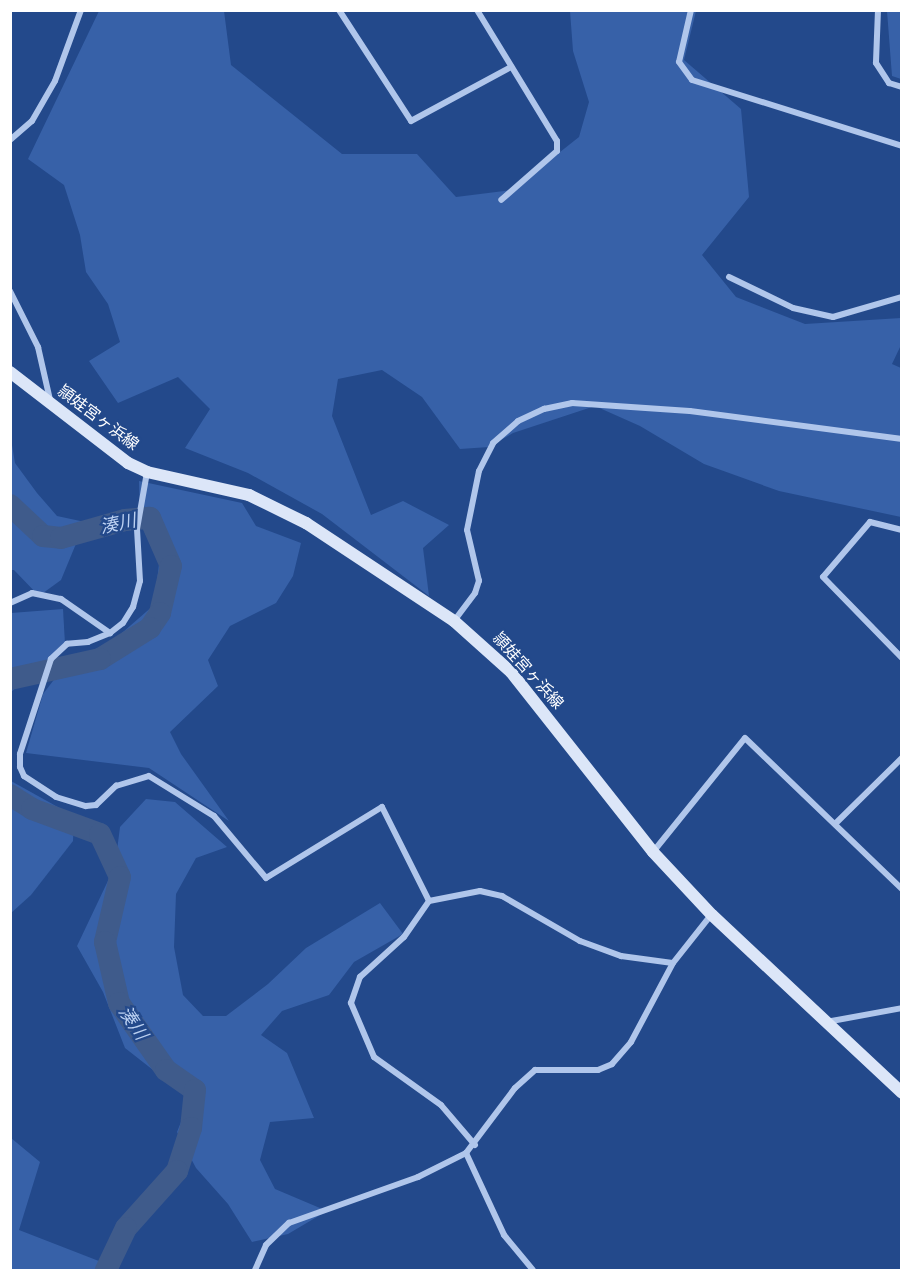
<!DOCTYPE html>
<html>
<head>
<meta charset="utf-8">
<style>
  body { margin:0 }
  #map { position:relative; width:912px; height:1281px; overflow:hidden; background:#23498b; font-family:Rubik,"Noto Sans JP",sans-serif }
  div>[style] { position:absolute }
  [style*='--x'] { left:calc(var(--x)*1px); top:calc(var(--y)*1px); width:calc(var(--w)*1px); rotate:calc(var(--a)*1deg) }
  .green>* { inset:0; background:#3761a8 }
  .river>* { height:22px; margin:-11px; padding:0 11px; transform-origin:11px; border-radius:11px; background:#3f5b8b }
  .street>* { height:6px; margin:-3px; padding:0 3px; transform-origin:3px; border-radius:3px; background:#b0c6eb }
  .secondary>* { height:12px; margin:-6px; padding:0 6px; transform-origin:6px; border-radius:6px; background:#dce6f8 }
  span { translate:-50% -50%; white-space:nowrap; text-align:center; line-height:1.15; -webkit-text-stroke:4.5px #23498b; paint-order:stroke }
  .street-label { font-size:16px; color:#fff }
  .water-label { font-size:18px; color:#bcd1f2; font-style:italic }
  .frame { position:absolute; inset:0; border:12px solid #fff; pointer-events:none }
</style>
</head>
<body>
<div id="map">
  <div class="green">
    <i style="clip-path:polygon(99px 11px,224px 11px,231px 65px,342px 154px,417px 154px,456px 197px,512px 190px,579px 137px,589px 102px,573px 51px,570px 11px,696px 11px,684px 60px,741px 109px,749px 197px,702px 255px,736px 297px,805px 324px,901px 318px,901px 345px,892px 364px,901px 368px,901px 517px,779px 491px,704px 464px,640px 426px,595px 406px,513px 433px,489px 447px,460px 449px,422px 397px,382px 370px,338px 379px,332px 416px,371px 515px,403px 501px,449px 525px,423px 548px,429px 596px,322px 514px,248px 473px,185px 448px,210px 409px,178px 377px,118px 403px,89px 361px,120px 342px,108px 304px,86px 272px,80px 235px,64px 185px,28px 159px)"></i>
    <i style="clip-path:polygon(887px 11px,901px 11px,901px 79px,892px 76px)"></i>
    <i style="clip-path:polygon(10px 433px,15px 463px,37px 493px,57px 516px,85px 522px,61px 580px,39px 596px,14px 570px,11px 570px)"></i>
    <i style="clip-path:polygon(139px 481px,242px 503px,256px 526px,301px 543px,293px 576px,276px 603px,230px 626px,208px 660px,218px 686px,170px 732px,181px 754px,229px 821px,149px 768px,26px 753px,43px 694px,66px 664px,115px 639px,154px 605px,159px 564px,140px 522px)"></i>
    <i style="clip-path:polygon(63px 609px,65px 644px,11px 692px,11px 613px)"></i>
    <i style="clip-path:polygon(11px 781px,74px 816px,73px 841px,31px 895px,11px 913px)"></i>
    <i style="clip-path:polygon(146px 799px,175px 802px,227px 847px,196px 858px,176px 894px,174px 947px,183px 995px,203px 1016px,226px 1016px,268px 984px,306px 948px,380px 903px,403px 934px,354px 962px,329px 995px,282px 1011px,261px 1035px,287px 1053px,314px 1118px,270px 1122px,260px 1160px,275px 1189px,327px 1211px,288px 1234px,252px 1242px,228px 1204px,196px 1168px,177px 1132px,190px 1099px,125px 1048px,103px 992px,77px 946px,115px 866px,120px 827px)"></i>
    <i style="clip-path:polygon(11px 1138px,40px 1162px,19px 1230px,122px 1270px,11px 1270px)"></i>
  </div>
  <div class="river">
    <i style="--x:10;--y:505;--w:45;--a:43.2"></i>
    <i style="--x:43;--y:536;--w:18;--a:6"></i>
    <i style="--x:61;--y:538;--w:66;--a:-15.7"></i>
    <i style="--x:125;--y:520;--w:25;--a:-5"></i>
    <i style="--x:150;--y:518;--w:52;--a:66.4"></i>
    <i style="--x:171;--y:566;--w:48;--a:103.2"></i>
    <i style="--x:160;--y:613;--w:18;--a:124"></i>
    <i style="--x:150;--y:628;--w:59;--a:148.2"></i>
    <i style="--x:100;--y:659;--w:92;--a:167.5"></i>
    <i style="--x:10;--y:795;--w:26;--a:32"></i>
    <i style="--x:32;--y:809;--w:72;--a:20.2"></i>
    <i style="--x:100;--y:834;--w:47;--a:65.1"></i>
    <i style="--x:120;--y:877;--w:67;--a:103"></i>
    <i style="--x:105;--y:942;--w:63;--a:77.1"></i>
    <i style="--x:119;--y:1003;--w:82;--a:55"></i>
    <i style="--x:166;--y:1070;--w:35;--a:35"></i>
    <i style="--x:195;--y:1090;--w:38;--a:96"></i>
    <i style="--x:191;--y:1128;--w:45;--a:108"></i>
    <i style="--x:177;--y:1171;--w:76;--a:131.8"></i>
    <i style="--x:126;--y:1228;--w:47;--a:115.5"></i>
  </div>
  <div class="street">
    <i style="--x:339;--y:10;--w:132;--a:57"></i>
    <i style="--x:411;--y:121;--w:114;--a:-28.4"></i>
    <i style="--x:477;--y:10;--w:153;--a:58.6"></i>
    <i style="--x:557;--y:141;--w:10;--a:90"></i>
    <i style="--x:557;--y:151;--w:74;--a:138.8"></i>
    <i style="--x:691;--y:10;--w:53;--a:103"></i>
    <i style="--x:679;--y:62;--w:22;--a:54"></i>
    <i style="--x:692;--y:80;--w:220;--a:17.4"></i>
    <i style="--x:878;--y:10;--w:53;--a:92.2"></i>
    <i style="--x:876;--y:63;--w:24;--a:57"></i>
    <i style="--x:889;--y:83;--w:14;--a:17"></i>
    <i style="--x:10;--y:140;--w:29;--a:-41"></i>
    <i style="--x:32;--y:121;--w:46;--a:-60.1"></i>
    <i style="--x:55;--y:81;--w:76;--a:-69.9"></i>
    <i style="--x:729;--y:277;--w:71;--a:25.8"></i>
    <i style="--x:793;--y:308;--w:41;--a:12.7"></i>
    <i style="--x:833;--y:317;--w:72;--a:-16.2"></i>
    <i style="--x:10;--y:291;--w:63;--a:63.4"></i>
    <i style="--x:38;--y:347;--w:54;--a:77.2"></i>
    <i style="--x:902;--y:530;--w:33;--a:-166"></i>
    <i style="--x:870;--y:522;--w:72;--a:130.5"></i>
    <i style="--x:823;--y:577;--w:113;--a:45.7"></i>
    <i style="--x:10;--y:603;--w:24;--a:-24"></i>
    <i style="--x:32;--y:593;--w:30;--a:12"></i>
    <i style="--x:61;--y:599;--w:60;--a:34.8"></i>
    <i style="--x:110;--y:633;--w:16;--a:-38"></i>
    <i style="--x:123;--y:623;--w:19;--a:-58"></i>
    <i style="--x:133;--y:607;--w:27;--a:-75"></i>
    <i style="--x:140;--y:581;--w:52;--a:-93.3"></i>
    <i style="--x:137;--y:529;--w:58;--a:-80"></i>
    <i style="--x:454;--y:621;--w:35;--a:-53"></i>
    <i style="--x:475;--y:593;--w:13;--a:-72"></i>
    <i style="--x:479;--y:581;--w:52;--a:-103.2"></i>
    <i style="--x:467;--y:530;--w:60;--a:-78.5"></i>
    <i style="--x:479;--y:471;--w:31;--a:-63"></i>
    <i style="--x:493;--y:443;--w:33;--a:-41"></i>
    <i style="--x:518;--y:421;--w:29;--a:-25"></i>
    <i style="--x:544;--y:409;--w:29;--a:-12"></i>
    <i style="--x:572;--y:403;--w:118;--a:3.9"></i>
    <i style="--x:690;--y:411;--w:214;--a:7.5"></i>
    <i style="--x:110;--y:633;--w:24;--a:158"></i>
    <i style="--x:88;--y:642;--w:21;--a:175"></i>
    <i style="--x:67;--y:644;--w:22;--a:137"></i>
    <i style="--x:51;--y:659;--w:100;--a:108.1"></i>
    <i style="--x:20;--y:754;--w:13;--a:90"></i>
    <i style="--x:20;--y:767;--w:10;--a:66"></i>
    <i style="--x:24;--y:776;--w:38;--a:33"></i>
    <i style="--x:56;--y:797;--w:31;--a:17"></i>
    <i style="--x:86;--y:806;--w:10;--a:-6"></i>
    <i style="--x:96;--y:805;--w:28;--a:-44"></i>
    <i style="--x:116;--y:786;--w:34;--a:-17"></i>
    <i style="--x:149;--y:776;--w:76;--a:31.6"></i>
    <i style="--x:214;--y:816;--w:81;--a:50"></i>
    <i style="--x:266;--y:878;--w:136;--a:-31.5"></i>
    <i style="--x:382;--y:807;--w:105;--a:63.4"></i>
    <i style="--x:836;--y:823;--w:93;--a:-44.6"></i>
    <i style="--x:653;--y:852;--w:146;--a:-51.1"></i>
    <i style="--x:745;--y:738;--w:218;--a:43.9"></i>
    <i style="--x:826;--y:1022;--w:77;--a:-10.4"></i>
    <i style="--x:475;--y:1145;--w:52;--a:-130.4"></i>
    <i style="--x:441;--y:1105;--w:82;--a:-144.4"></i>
    <i style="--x:374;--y:1057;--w:59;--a:-113.1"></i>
    <i style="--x:351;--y:1003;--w:28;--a:-71"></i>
    <i style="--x:360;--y:977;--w:59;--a:-42.3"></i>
    <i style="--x:404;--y:937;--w:44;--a:-55.2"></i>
    <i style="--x:429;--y:901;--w:52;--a:-11.1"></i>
    <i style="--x:480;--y:891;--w:23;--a:13"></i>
    <i style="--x:502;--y:896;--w:90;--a:30"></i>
    <i style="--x:580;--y:941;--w:44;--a:20.1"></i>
    <i style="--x:621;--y:956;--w:52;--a:7.7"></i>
    <i style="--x:466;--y:1153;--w:90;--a:65.1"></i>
    <i style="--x:504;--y:1235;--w:45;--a:50.4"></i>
    <i style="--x:255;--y:1270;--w:27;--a:-66"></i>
    <i style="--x:266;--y:1245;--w:32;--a:-44"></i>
    <i style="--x:289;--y:1223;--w:137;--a:-19.6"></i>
    <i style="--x:418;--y:1177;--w:54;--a:-26.6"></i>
    <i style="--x:466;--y:1153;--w:81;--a:-53"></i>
    <i style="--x:515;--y:1088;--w:27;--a:-42"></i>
    <i style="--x:535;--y:1070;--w:63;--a:0"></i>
    <i style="--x:598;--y:1070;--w:15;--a:-23"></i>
    <i style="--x:612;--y:1064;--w:29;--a:-49"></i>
    <i style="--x:631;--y:1042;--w:89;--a:-62"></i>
    <i style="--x:673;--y:963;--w:61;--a:-51.6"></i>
  </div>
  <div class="secondary">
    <i style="--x:10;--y:372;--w:149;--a:37.6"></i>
    <i style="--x:128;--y:463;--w:21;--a:25"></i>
    <i style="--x:147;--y:472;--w:105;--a:12.7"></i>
    <i style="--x:249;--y:495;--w:64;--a:26.2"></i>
    <i style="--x:306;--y:523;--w:178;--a:33.5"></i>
    <i style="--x:454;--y:621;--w:76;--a:41.8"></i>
    <i style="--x:511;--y:672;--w:229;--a:51.7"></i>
    <i style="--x:653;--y:852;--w:86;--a:46.9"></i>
    <i style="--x:712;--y:915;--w:260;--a:43.1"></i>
  </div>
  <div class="street-label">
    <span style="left:98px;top:418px;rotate:37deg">頴娃宮ヶ浜線</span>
    <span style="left:528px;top:671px;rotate:48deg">頴娃宮ヶ浜線</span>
  </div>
  <div class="water-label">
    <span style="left:118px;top:524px;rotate:-12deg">湊川</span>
    <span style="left:133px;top:1023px;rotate:56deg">湊川</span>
  </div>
  <div class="frame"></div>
</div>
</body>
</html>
